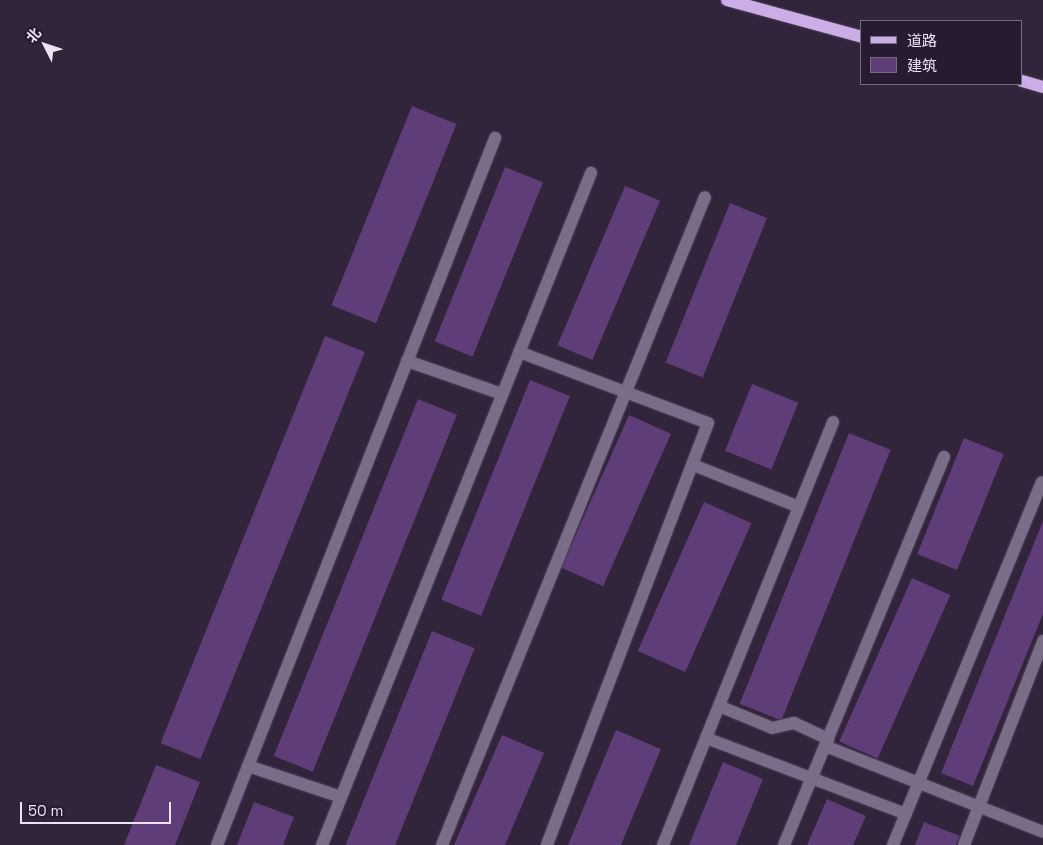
<!DOCTYPE html>
<html>
<head>
<meta charset="utf-8">
<style>
  body { margin:0 }
  #map { position:relative; width:1043px; height:845px; overflow:hidden; background:#31243b; font-family:"Space Grotesk","Noto Sans SC",sans-serif }
  div>[style] { position:absolute }
  [style*='--x'] { left:calc(var(--x)*1px); top:calc(var(--y)*1px); width:calc(var(--w)*1px); rotate:calc(var(--a)*1deg) }
  .building>* { inset:0; background:#5f3d78; transform-origin:0 0 }
  .roads { filter:drop-shadow(0 0 1px #4b3f55) drop-shadow(0 0 1px #4b3f55) }
  .minor>* { height:12px; margin:-6px; padding:0 6px; transform-origin:6px; border-radius:6px; background:#7b6c88 }
  .major>* { height:12px; margin:-6px; padding:0 6px; transform-origin:6px; border-radius:6px; background:#cdade7 }
  span { translate:-50% -50%; white-space:nowrap; text-align:center; line-height:1.15; -webkit-text-stroke:5px #271a31; paint-order:stroke }
  .legend { position:absolute; left:860px; top:20px; width:162px; height:65px; box-sizing:border-box; background:#271a31; border:1px solid #766b7f; margin:0; padding:6px 9px; list-style:none; font-size:15px; color:#ece4f3 }
  .legend li { display:flex; align-items:center; gap:10px; height:25px }
  .legend b { width:25px; border:1px solid #766b7f }
  .north { position:absolute; left:20px; top:20px; width:50px; height:50px; -webkit-text-stroke:4px #271a31; paint-order:stroke; rotate:311deg; font-size:14px; font-weight:700; line-height:20px; text-align:center; color:#ece4f3 }
  .north::after { content:''; display:block; margin:auto; width:18px; height:22px; background:#ece4f3; clip-path:polygon(50% 0,100% 100%,50% 72%,0 100%) }
  .scale { position:absolute; left:20px; top:802px; width:151px; height:22px; box-sizing:border-box; border:2px solid #ece4f3; border-top:0; padding-left:6px; font-size:15px; line-height:18px; white-space:nowrap; color:#ece4f3; -webkit-text-stroke:4px #271a31; paint-order:stroke }
</style>
</head>
<body>
<div id="map">
  <div class="building">
    <i style="left:412px;top:106px;width:48px;height:215px;rotate:22deg"></i>
    <i style="left:505px;top:167px;width:41px;height:188px;rotate:22deg"></i>
    <i style="left:625px;top:186px;width:38px;height:173px;rotate:23deg"></i>
    <i style="left:730px;top:203px;width:40px;height:172px;rotate:22deg"></i>
    <i style="left:325px;top:336px;width:43px;height:439px;rotate:22deg"></i>
    <i style="left:530px;top:380px;width:43px;height:237px;rotate:22deg"></i>
    <i style="left:752px;top:384px;width:50px;height:72px;rotate:22deg"></i>
    <i style="left:418px;top:399px;width:42px;height:385px;rotate:22deg"></i>
    <i style="left:629px;top:415px;width:46px;height:167px;rotate:24deg"></i>
    <i style="left:849px;top:433px;width:45px;height:292px;rotate:22deg"></i>
    <i style="left:964px;top:438px;width:43px;height:125px;rotate:22deg"></i>
    <i style="left:704px;top:502px;width:52px;height:163px;rotate:24deg"></i>
    <i style="clip-path:polygon(1043px 521px,1043px 614px,973px 786px,941px 773px)"></i>
    <i style="left:912px;top:578px;width:42px;height:179px;rotate:24deg"></i>
    <i style="left:432px;top:631px;width:46px;height:231px;rotate:22deg"></i>
    <i style="clip-path:polygon(616px 730px,661px 749px,621px 845px,568px 845px)"></i>
    <i style="clip-path:polygon(502px 735px,544px 753px,505px 845px,454px 845px)"></i>
    <i style="clip-path:polygon(723px 762px,763px 779px,736px 845px,689px 845px)"></i>
    <i style="clip-path:polygon(156px 765px,200px 782px,175px 845px,124px 845px)"></i>
    <i style="clip-path:polygon(827px 799px,866px 816px,853px 845px,807px 845px)"></i>
    <i style="clip-path:polygon(254px 802px,294px 817px,283px 845px,237px 845px)"></i>
    <i style="clip-path:polygon(924px 822px,960px 836px,956px 845px,915px 845px)"></i>
  </div>
  <div class="roads">
    <div class="minor">
      <i style="--x:519;--y:352;--w:202;--a:20.6"></i>
      <i style="--x:708;--y:423;--w:452;--a:110.9"></i>
      <i style="--x:407;--y:361;--w:101;--a:19.2"></i>
      <i style="--x:693;--y:465;--w:114;--a:21.6"></i>
      <i style="--x:719;--y:706;--w:57;--a:22.5"></i>
      <i style="--x:772;--y:728;--w:23;--a:-13"></i>
      <i style="--x:794;--y:723;--w:38;--a:25"></i>
      <i style="--x:706;--y:738;--w:214;--a:20.8"></i>
      <i style="--x:825;--y:746;--w:234;--a:21.5"></i>
      <i style="--x:248;--y:766;--w:98;--a:18.4"></i>
      <i style="--x:217;--y:845;--w:760;--a:-68.53"></i>
      <i style="--x:322;--y:845;--w:724;--a:-68.18"></i>
      <i style="--x:442;--y:845;--w:699;--a:-67.91"></i>
      <i style="--x:663;--y:845;--w:456;--a:-68.1"></i>
      <i style="--x:784;--y:845;--w:420;--a:-67.6"></i>
      <i style="--x:893;--y:845;--w:392;--a:-67.7"></i>
      <i style="--x:964;--y:845;--w:219;--a:-68.8"></i>
    </div>
    <div class="major">
      <i style="--x:727;--y:0;--w:140;--a:15.3"></i>
      <i style="--x:1022;--y:81;--w:22;--a:16"></i>
    </div>
  </div>
  <ul class="legend">
  <li><b style="height:6px;background:#cdade7"></b>道路</li>
  <li><b style="height:14px;background:#5f3d78"></b>建筑</li>
  </ul>
  <div class="north">北</div>
  <div class="scale">50 m</div>
</div>
</body>
</html>
